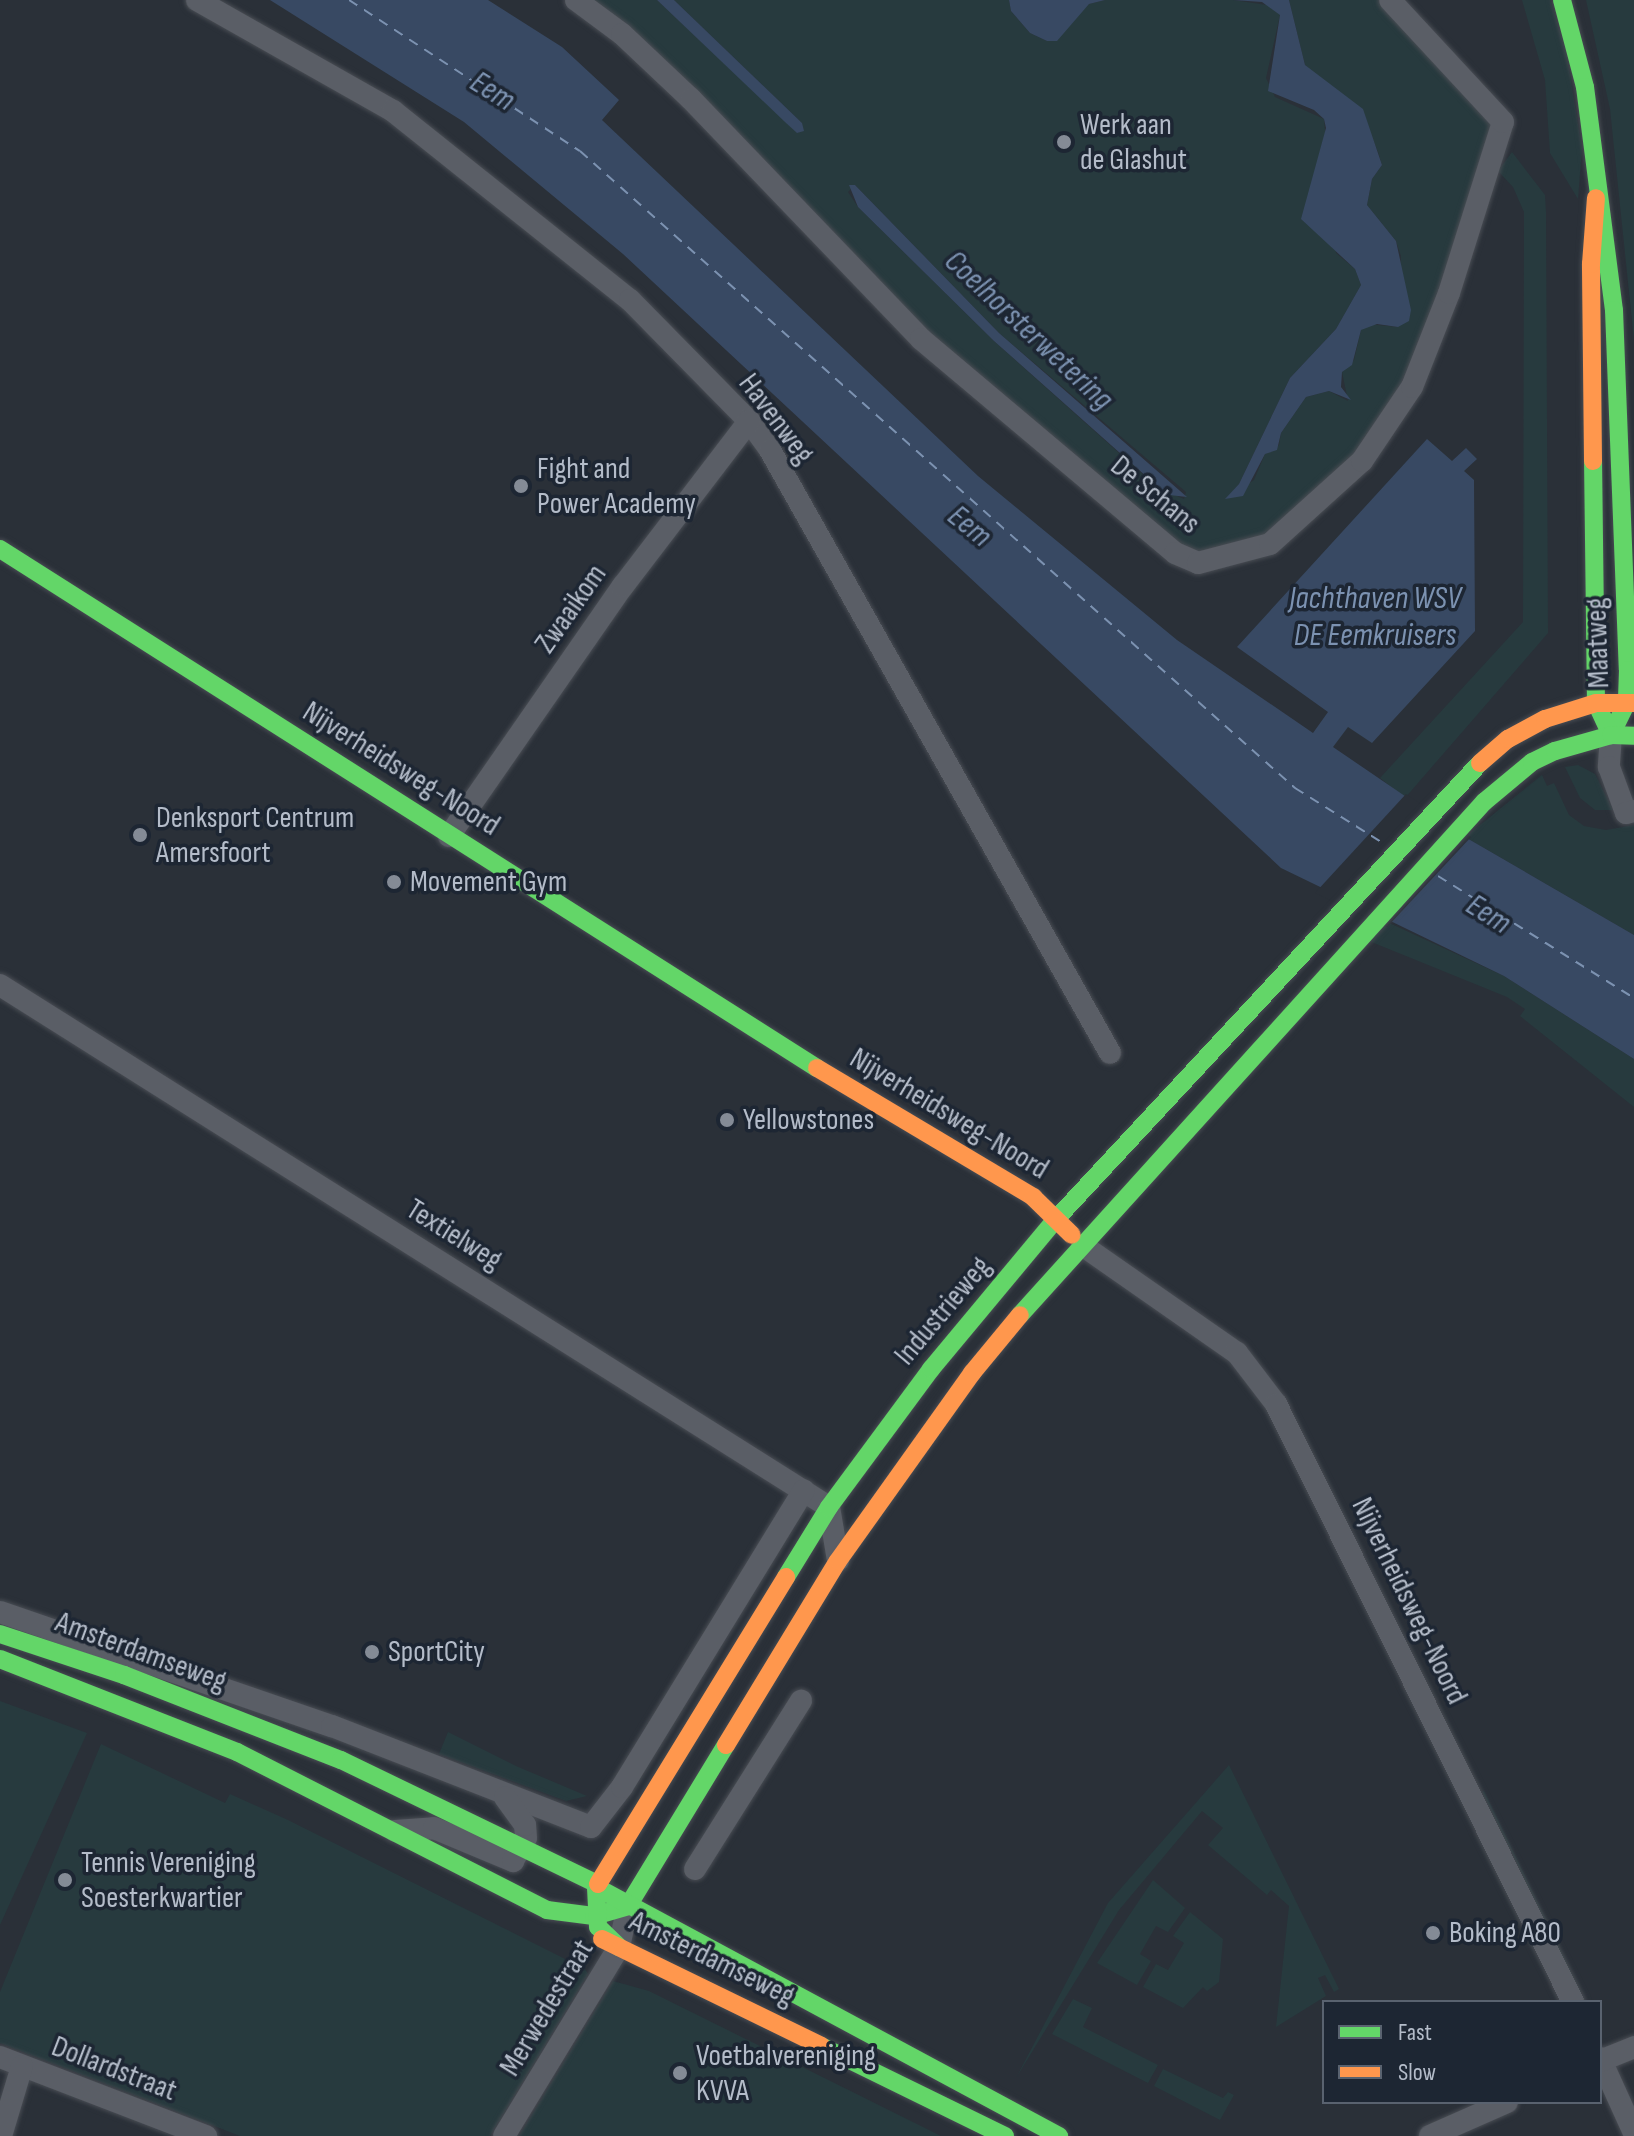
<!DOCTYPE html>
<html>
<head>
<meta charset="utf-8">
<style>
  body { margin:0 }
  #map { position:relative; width:1634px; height:2136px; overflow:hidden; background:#2a3038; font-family:"Sofia Sans Condensed",sans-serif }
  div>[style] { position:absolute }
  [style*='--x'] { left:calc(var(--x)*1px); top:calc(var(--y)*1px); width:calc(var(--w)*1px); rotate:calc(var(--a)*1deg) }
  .green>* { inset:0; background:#273a3e }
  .water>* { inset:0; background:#384963 }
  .pier>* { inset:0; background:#2a3038 }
  .ferry>* { height:2px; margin-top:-1px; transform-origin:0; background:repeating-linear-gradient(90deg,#7c92b1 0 10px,transparent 0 18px) }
  .roads { filter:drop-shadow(0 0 2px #484c53) drop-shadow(0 0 2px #484c53) }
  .street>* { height:22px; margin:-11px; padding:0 11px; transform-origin:11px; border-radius:11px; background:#5a5e66 }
  .fast>* { height:18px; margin:-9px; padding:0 9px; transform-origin:9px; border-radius:9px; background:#63d668 }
  .slow>* { height:18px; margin:-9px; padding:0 9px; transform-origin:9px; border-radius:9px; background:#ff974d }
  .dots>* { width:22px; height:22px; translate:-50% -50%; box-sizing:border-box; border:4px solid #1d2633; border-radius:50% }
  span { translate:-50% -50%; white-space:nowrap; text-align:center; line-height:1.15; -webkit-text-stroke:7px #1d2633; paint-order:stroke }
  .poi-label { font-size:30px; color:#b4bcc9 }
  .left { translate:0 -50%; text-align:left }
  .street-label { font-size:30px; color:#b4bcc9 }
  .water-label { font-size:32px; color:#7c92b1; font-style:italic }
  .legend { position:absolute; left:1322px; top:2000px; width:280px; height:104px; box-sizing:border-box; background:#1d2633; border:2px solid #59626f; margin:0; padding:10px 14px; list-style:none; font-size:24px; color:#b4bcc9 }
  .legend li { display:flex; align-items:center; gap:16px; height:40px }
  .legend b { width:40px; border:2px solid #59626f }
</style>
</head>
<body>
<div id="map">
  <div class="green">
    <i style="clip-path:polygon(evenodd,586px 0,657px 0,798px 133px,802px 123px,674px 0,1009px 0,1011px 11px,1030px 33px,1047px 41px,1089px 4px,1105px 0,1233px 0,1273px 6px,1280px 15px,1266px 78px,1275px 97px,1324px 119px,1336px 253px,1355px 269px,1361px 285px,1336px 329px,1290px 378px,1239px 484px,1226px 499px,1254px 480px,1265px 454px,1279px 445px,1281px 433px,1306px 397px,1329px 391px,1348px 401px,1342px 372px,1354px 360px,1361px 330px,1368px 324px,1398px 327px,1401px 256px,1396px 241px,1367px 205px,1372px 179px,1382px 165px,1378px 152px,1368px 128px,1305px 65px,1289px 0,1381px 0,1484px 109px,1494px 129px,1426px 341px,1383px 424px,1275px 534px,1193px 555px,963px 367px,586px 0,855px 185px,999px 333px,1186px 492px,1184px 499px,1157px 487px,994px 341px,858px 207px,848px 192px,855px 185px)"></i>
    <i style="clip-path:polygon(1522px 0,1550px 0,1566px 51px,1582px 149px,1578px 199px,1550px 153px,1545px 80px)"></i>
    <i style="clip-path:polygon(1586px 0,1634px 0,1634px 340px,1610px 109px)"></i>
    <i style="clip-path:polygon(1512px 152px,1545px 195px,1546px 212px,1548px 633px,1405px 798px,1380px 778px,1523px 622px,1524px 212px,1513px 187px,1498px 171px)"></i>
    <i style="clip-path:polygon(1578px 765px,1595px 774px,1613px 810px,1595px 810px,1580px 798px,1565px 767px)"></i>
    <i style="clip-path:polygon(1542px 775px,1547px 786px,1554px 783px,1569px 815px,1584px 826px,1606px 830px,1634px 825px,1634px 935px,1465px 837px)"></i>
    <i style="clip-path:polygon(1385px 921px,1504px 976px,1634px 1059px,1634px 1107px,1520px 1016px,1525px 1009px,1507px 997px,1369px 941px)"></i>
    <i style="clip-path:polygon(0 1701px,87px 1733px,0 1925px)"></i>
    <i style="clip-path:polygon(448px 1732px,516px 1766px,587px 1796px,566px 1801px,439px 1754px)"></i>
    <i style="clip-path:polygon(101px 1744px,225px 1803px,230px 1794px,288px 1820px,585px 1969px,588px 1974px,490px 2136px,240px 2136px,0 2043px,0 1992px)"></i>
    <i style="clip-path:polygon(1229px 1765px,1339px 1989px,1334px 1992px,1325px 1975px,1318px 1978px,1326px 1996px,1276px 2027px,1289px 1906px,1271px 1890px,1267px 1895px,1208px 1845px,1223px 1828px,1202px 1811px,1119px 1910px,1016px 2078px,1108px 1903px)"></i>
    <i style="clip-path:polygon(1484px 1791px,1581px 1992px,1581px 1994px,1482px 1792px)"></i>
    <i style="clip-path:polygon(1153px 1880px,1185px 1908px,1168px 1932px,1156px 1926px,1140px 1954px,1151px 1961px,1137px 1985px,1097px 1963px)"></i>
    <i style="clip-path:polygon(1190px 1912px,1223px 1939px,1219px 1982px,1207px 1991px,1203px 1987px,1183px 2008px,1143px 1987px,1156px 1964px,1168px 1970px,1184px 1943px,1173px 1936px)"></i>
    <i style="clip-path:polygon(613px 1981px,649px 1991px,941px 2136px,519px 2136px)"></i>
    <i style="clip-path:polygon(1073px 1999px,1092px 2008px,1083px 2027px,1158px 2065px,1148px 2083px,1052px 2034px)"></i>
    <i style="clip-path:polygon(1163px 2069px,1223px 2098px,1228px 2092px,1234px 2095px,1220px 2120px,1154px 2086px)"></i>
  </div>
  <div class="water">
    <i style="clip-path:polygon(270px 0,488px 0,562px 47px,619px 100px,602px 120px,978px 476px,1177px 640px,1313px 733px,1328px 712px,1237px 647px,1427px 439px,1452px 461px,1466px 448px,1477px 459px,1464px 471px,1474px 480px,1475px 631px,1372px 743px,1348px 727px,1333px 747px,1465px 837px,1634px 935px,1634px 1059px,1504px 976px,1281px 868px,623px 254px,464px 122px)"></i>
    <i style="clip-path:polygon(657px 0,674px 0,802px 123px,804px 131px,797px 133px,785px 122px)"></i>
    <i style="clip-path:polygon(1009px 0,1105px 0,1089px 4px,1057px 41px,1047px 41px,1030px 33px,1011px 11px)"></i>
    <i style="clip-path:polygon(1233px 0,1289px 0,1305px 65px,1363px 109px,1382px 165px,1372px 179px,1367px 205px,1396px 241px,1411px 310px,1409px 321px,1398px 327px,1377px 324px,1361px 330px,1352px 365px,1342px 372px,1341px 387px,1351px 400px,1329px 391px,1306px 397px,1281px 433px,1277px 450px,1265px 454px,1243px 496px,1225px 499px,1239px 484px,1290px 378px,1336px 329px,1361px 285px,1355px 269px,1301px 219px,1326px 128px,1324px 119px,1314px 110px,1268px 91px,1280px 15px,1262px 2px)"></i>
    <i style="clip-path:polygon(849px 185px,855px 185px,999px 333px,1187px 497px,1169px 495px,1157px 486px,994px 341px,858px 207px)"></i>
  </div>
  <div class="pier">
    <i style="clip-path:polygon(1406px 794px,1471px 837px,1387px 927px,1315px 893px)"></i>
  </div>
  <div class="ferry">
    <i style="--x:349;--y:0;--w:276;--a:33.2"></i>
    <i style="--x:580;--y:151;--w:958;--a:41.7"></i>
    <i style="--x:1295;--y:788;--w:102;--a:32.1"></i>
    <i style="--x:1438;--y:876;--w:231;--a:31.9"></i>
  </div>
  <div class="roads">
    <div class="street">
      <i style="--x:197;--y:0;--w:225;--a:29.5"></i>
      <i style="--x:393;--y:111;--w:303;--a:38.6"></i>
      <i style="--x:630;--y:300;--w:170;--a:45.5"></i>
      <i style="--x:749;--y:421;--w:36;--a:54"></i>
      <i style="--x:770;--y:450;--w:692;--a:60.58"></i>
      <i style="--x:576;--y:0;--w:57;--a:36.5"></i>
      <i style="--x:622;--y:34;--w:95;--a:43.3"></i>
      <i style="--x:691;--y:99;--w:332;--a:46.2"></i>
      <i style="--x:921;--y:339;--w:332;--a:40.1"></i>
      <i style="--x:1175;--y:553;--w:25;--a:23"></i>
      <i style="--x:1198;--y:563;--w:74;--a:-14.8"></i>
      <i style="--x:1270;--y:544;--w:124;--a:-42.1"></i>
      <i style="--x:1362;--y:461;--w:89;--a:-56"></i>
      <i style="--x:1412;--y:387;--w:101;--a:-68.5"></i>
      <i style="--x:1449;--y:293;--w:179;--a:-72.5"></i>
      <i style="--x:1503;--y:122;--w:166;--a:-132.8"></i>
      <i style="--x:1611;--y:735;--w:32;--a:94"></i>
      <i style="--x:1609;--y:767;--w:49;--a:69.7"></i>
      <i style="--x:1626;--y:813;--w:8;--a:-14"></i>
      <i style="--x:449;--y:836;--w:305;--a:-55.2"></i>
      <i style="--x:623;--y:586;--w:208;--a:-52.6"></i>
      <i style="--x:0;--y:985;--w:980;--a:32.2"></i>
      <i style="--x:829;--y:1507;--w:54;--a:80.4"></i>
      <i style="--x:1082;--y:1245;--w:189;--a:34.9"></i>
      <i style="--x:1237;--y:1353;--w:64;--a:52.6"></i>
      <i style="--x:1276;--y:1404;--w:668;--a:63.59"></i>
      <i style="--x:0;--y:1612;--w:351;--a:19"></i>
      <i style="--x:332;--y:1726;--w:278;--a:21.3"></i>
      <i style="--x:591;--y:1827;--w:51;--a:-52.2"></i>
      <i style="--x:622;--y:1787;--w:348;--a:-58.5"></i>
      <i style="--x:395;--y:1831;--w:39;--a:-4"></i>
      <i style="--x:434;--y:1828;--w:86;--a:22.7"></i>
      <i style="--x:513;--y:1861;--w:26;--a:-61"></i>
      <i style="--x:526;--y:1838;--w:13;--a:-94"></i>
      <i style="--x:525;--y:1825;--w:34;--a:-126"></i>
      <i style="--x:695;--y:1869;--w:199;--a:-57.8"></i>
      <i style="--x:0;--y:2057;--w:221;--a:21"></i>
      <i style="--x:1600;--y:2058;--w:82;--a:65.6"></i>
      <i style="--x:1600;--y:2061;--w:37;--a:-22"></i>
      <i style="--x:1;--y:2136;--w:73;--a:-73.3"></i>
      <i style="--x:504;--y:2136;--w:221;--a:-58.7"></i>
      <i style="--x:619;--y:1947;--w:42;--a:-77.6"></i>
      <i style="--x:1430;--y:2136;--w:84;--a:-23.8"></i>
    </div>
    <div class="fast">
      <i style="--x:1562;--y:0;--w:90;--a:75.2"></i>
      <i style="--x:1585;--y:87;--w:225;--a:82.6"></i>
      <i style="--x:1614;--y:310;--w:360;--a:87.8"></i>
      <i style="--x:1628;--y:670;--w:32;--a:92"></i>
      <i style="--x:1627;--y:702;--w:37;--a:116"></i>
      <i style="--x:1611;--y:735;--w:35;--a:-115"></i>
      <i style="--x:1596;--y:703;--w:242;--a:-90.7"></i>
      <i style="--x:0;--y:549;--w:968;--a:32.43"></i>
      <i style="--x:1020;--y:1315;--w:692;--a:-47.87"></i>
      <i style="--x:1484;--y:802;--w:62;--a:-39.8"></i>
      <i style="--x:1532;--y:762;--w:25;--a:-26"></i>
      <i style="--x:1555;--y:751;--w:58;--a:-15.9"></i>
      <i style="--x:1611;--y:735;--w:23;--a:2"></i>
      <i style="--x:786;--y:1577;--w:82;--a:-58.4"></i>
      <i style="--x:829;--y:1507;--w:172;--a:-53.5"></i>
      <i style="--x:931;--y:1369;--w:197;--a:-50.2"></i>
      <i style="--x:1057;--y:1218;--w:621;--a:-47.09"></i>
      <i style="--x:0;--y:1634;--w:131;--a:18.3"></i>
      <i style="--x:124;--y:1675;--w:233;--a:21.4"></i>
      <i style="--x:341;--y:1760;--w:285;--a:25.8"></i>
      <i style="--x:0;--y:1659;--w:255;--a:21.4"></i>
      <i style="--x:237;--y:1752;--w:348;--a:27"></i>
      <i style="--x:547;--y:1910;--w:47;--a:7.3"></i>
      <i style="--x:594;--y:1916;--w:35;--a:-16"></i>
      <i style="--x:628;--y:1906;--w:188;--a:-58.7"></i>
      <i style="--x:619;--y:1947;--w:29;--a:-136"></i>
      <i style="--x:598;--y:1927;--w:40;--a:-92.9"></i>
      <i style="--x:596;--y:1887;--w:526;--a:28.27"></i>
      <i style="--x:821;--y:2046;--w:205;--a:26.1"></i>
    </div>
    <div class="slow">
      <i style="--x:1593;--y:461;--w:197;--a:-90.6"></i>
      <i style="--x:1591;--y:264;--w:66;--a:-85.7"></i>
      <i style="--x:1480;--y:763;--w:37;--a:-41"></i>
      <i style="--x:1508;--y:739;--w:42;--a:-28.4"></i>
      <i style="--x:1545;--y:719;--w:53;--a:-17.4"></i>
      <i style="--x:1596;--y:703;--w:38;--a:0"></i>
      <i style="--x:817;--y:1068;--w:252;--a:30.8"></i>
      <i style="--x:1033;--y:1197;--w:54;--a:44.3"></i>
      <i style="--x:726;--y:1745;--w:215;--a:-58.7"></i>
      <i style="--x:838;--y:1561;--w:231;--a:-54.5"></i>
      <i style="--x:972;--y:1373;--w:75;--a:-50.4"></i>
      <i style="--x:598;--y:1884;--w:360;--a:-58.5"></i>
      <i style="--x:602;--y:1939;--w:244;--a:26"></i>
    </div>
  </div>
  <div class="dots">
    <i style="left:1064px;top:142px;background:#848b96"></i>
    <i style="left:521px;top:486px;background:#848b96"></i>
    <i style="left:140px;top:835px;background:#848b96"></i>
    <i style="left:394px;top:882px;background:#848b96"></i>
    <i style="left:727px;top:1120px;background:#848b96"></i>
    <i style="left:372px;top:1652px;background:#848b96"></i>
    <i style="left:65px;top:1880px;background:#848b96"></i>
    <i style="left:1433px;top:1933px;background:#848b96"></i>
    <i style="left:680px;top:2073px;background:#848b96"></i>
  </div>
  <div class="poi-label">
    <span class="left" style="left:1080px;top:142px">Werk aan<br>de Glashut</span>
    <span class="left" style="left:537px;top:486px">Fight and<br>Power Academy</span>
    <span class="left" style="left:156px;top:835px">Denksport Centrum<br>Amersfoort</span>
    <span class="left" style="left:410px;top:882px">Movement Gym</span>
    <span class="left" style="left:743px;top:1120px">Yellowstones</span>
    <span class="left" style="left:388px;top:1652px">SportCity</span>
    <span class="left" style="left:81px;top:1880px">Tennis Vereniging<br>Soesterkwartier</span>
    <span class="left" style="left:1449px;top:1933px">Boking A80</span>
    <span class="left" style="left:696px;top:2073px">Voetbalvereniging<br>KVVA</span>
  </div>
  <div class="street-label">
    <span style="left:776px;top:419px;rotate:53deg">Havenweg</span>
    <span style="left:1155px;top:495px;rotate:39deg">De Schans</span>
    <span style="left:571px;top:609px;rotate:-55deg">Zwaaikom</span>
    <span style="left:1598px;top:643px;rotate:-92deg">Maatweg</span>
    <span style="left:401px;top:769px;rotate:32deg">Nijverheidsweg-Noord</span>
    <span style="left:949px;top:1114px;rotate:31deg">Nijverheidsweg-Noord</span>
    <span style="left:454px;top:1235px;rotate:32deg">Textielweg</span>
    <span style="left:943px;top:1311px;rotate:-50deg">Industrieweg</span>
    <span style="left:1409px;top:1601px;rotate:64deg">Nijverheidsweg-Noord</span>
    <span style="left:141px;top:1652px;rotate:20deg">Amsterdamseweg</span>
    <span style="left:712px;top:1959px;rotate:26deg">Amsterdamseweg</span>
    <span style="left:547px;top:2008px;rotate:-59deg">Merwedestraat</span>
    <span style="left:114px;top:2069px;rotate:21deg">Dollardstraat</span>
  </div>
  <div class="water-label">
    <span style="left:492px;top:92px;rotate:32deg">Eem</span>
    <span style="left:1028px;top:331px;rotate:43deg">Coelhorsterwetering</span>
    <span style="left:969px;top:527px;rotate:39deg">Eem</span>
    <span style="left:1375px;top:618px">Jachthaven WSV<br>DE Eemkruisers</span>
    <span style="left:1488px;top:915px;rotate:32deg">Eem</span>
  </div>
  <ul class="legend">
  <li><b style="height:10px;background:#63d668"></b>Fast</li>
  <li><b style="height:10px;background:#ff974d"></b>Slow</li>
  </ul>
</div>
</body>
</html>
